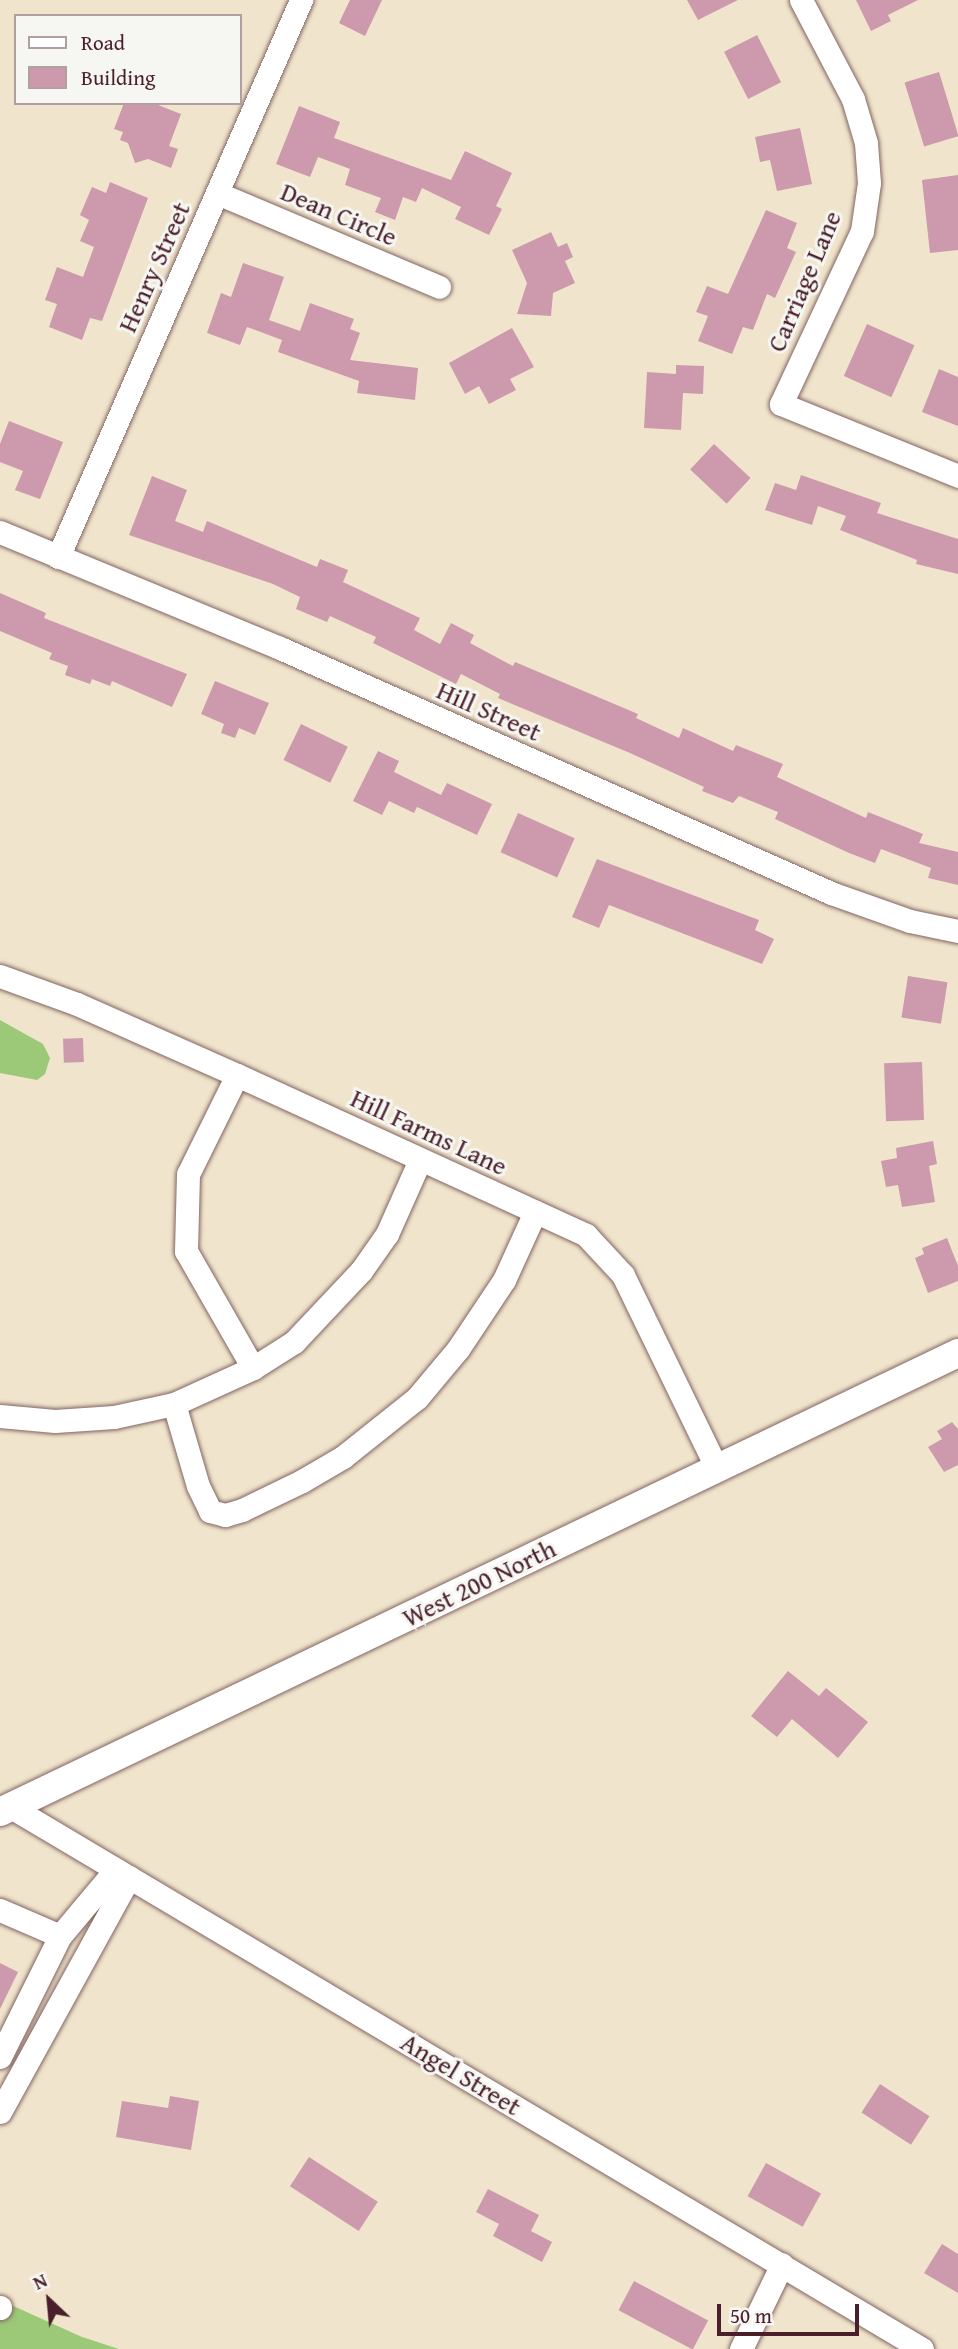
<!DOCTYPE html>
<html>
<head>
<meta charset="utf-8">
<style>
  body { margin:0 }
  #map { position:relative; width:958px; height:2349px; overflow:hidden; background:#f0e5cc; font-family:"Gentium Book Plus",serif }
  div>[style] { position:absolute }
  [style*='--x'] { left:calc(var(--x)*1px); top:calc(var(--y)*1px); width:calc(var(--w)*1px); rotate:calc(var(--a)*1deg) }
  .green>* { inset:0; background:#9bc977 }
  .building>* { inset:0; background:#cc9aac; transform-origin:0 0 }
  .roads { filter:drop-shadow(0 0 2px #846463) drop-shadow(0 0 2px #846463) }
  .minor>* { height:23px; margin:-11.5px; padding:0 11.5px; transform-origin:11.5px; border-radius:11.5px; background:#fff }
  .major>* { height:28px; margin:-14px; padding:0 14px; transform-origin:14px; border-radius:14px; background:#fff }
  span { translate:-50% -50%; white-space:nowrap; text-align:center; line-height:1.15; -webkit-text-stroke:6px #f6f6f2; paint-order:stroke }
  .street-label { font-size:26px; color:#4a1f2b }
  .legend { position:absolute; left:14px; top:14px; width:228px; height:91px; box-sizing:border-box; background:#f6f6f2; border:2px solid #b1a0a2; margin:0; padding:9px 12px; list-style:none; font-size:21px; color:#4a1f2b }
  .legend li { display:flex; align-items:center; gap:14px; height:35px }
  .legend b { width:35px; border:2px solid #b1a0a2 }
  .north { position:absolute; left:14px; top:2265px; width:70px; height:70px; -webkit-text-stroke:5px #f6f6f2; paint-order:stroke; rotate:334deg; font-size:19px; font-weight:700; line-height:28px; text-align:center; color:#4a1f2b }
  .north::after { content:''; display:block; margin:auto; width:24px; height:32px; background:#4a1f2b; clip-path:polygon(50% 0,100% 100%,50% 72%,0 100%) }
  .scale { position:absolute; left:717px; top:2304px; width:142px; height:32px; box-sizing:border-box; border:4px solid #4a1f2b; border-top:0; padding-left:9px; font-size:21px; line-height:24px; white-space:nowrap; color:#4a1f2b; -webkit-text-stroke:5px #f6f6f2; paint-order:stroke }
</style>
</head>
<body>
<div id="map">
  <div class="green">
    <i style="clip-path:polygon(0 1020px,43px 1044px,50px 1058px,45px 1074px,37px 1080px,0 1073px)"></i>
    <i style="clip-path:polygon(0 2300px,82px 2337px,119px 2349px,0 2349px)"></i>
  </div>
  <div class="building">
    <i style="clip-path:polygon(350px 0,382px 0,365px 36px,339px 23px)"></i>
    <i style="clip-path:polygon(687px 0,738px 0,698px 20px)"></i>
    <i style="clip-path:polygon(856px 0,918px 0,888px 15px,891px 21px,871px 31px)"></i>
    <i style="left:757px;top:35px;width:53px;height:37px;rotate:63deg"></i>
    <i style="left:939px;top:72px;width:67px;height:36px;rotate:73deg"></i>
    <i style="clip-path:polygon(124px 103px,153px 103px,181px 114px,169px 146px,178px 149px,171px 168px,148px 159px,135px 163px,128px 143px,120px 140px,123px 132px,114px 129px)"></i>
    <i style="clip-path:polygon(299px 106px,340px 122px,334px 138px,451px 180px,465px 151px,512px 173px,496px 206px,502px 209px,489px 235px,455px 219px,461px 207px,422px 188px,416px 202px,403px 197px,395px 220px,375px 212px,381px 198px,345px 185px,350px 169px,318px 157px,310px 177px,276px 164px)"></i>
    <i style="clip-path:polygon(800px 128px,812px 184px,777px 191px,770px 160px,760px 162px,755px 137px)"></i>
    <i style="clip-path:polygon(958px 175px,958px 250px,930px 253px,922px 180px)"></i>
    <i style="clip-path:polygon(110px 182px,148px 198px,102px 321px,90px 318px,82px 340px,49px 327px,57px 304px,45px 300px,57px 267px,83px 277px,94px 247px,80px 241px,89px 220px,80px 215px,92px 187px,106px 193px)"></i>
    <i style="clip-path:polygon(766px 210px,797px 223px,787px 248px,796px 252px,775px 298px,767px 294px,753px 330px,743px 327px,732px 354px,698px 341px,708px 316px,696px 312px,707px 286px,728px 294px)"></i>
    <i style="clip-path:polygon(551px 232px,558px 247px,567px 243px,573px 257px,565px 261px,575px 283px,553px 293px,551px 316px,517px 314px,527px 283px,512px 250px)"></i>
    <i style="clip-path:polygon(243px 263px,284px 277px,269px 320px,300px 331px,310px 303px,354px 319px,350px 329px,360px 333px,350px 360px,418px 368px,415px 400px,357px 393px,359px 381px,278px 352px,282px 340px,247px 327px,240px 345px,207px 333px,221px 293px,231px 297px)"></i>
    <i style="left:867px;top:324px;width:52px;height:57px;rotate:24deg"></i>
    <i style="clip-path:polygon(512px 328px,534px 367px,510px 379px,516px 390px,489px 404px,479px 386px,465px 394px,449px 363px)"></i>
    <i style="clip-path:polygon(676px 365px,704px 366px,703px 394px,683px 393px,681px 430px,644px 428px,647px 372px,676px 374px)"></i>
    <i style="clip-path:polygon(939px 369px,958px 377px,958px 426px,922px 412px)"></i>
    <i style="clip-path:polygon(9px 421px,63px 442px,40px 499px,15px 490px,23px 471px,0 462px,0 444px)"></i>
    <i style="left:714px;top:444px;width:50px;height:35px;rotate:43deg"></i>
    <i style="clip-path:polygon(801px 475px,881px 503px,877px 513px,958px 539px,958px 574px,916px 564px,917px 560px,840px 530px,846px 516px,818px 506px,812px 525px,765px 510px,775px 483px,796px 490px)"></i>
    <i style="clip-path:polygon(152px 476px,187px 490px,175px 521px,203px 532px,207px 521px,317px 567px,320px 559px,348px 570px,343px 582px,420px 618px,414px 630px,440px 644px,451px 623px,474px 635px,470px 643px,513px 666px,515px 662px,638px 714px,636px 718px,679px 738px,683px 728px,733px 751px,736px 745px,783px 764px,777px 777px,866px 818px,868px 812px,923px 834px,919px 843px,958px 852px,958px 885px,928px 878px,931px 868px,881px 849px,875px 863px,849px 853px,775px 819px,778px 812px,739px 796px,733px 803px,702px 791px,704px 787px,630px 753px,498px 698px,500px 694px,461px 674px,456px 684px,373px 643px,376px 637px,330px 616px,327px 622px,296px 609px,300px 597px,273px 584px,129px 535px)"></i>
    <i style="clip-path:polygon(0 593px,46px 613px,44px 618px,187px 674px,172px 707px,112px 681px,110px 686px,92px 679px,90px 684px,65px 675px,68px 666px,49px 659px,52px 653px,0 631px)"></i>
    <i style="clip-path:polygon(215px 681px,269px 703px,255px 735px,239px 728px,235px 738px,221px 733px,224px 724px,201px 714px)"></i>
    <i style="left:301px;top:724px;width:52px;height:40px;rotate:26deg"></i>
    <i style="clip-path:polygon(378px 751px,399px 761px,394px 772px,441px 795px,447px 783px,492px 804px,477px 835px,417px 807px,414px 813px,389px 801px,382px 815px,353px 801px)"></i>
    <i style="left:518px;top:813px;width:62px;height:43px;rotate:24deg"></i>
    <i style="clip-path:polygon(597px 859px,759px 920px,755px 930px,774px 939px,762px 964px,609px 905px,599px 928px,572px 917px)"></i>
    <i style="left:908px;top:976px;width:40px;height:42px;rotate:9deg"></i>
    <i style="left:83px;top:1038px;width:24px;height:20px;rotate:88deg"></i>
    <i style="left:922px;top:1062px;width:58px;height:38px;rotate:88deg"></i>
    <i style="clip-path:polygon(933px 1141px,937px 1164px,929px 1166px,935px 1202px,902px 1207px,898px 1185px,886px 1187px,881px 1161px,897px 1158px,896px 1148px)"></i>
    <i style="clip-path:polygon(947px 1238px,958px 1266px,958px 1281px,928px 1293px,915px 1258px,924px 1254px,922px 1248px)"></i>
    <i style="clip-path:polygon(952px 1422px,958px 1429px,958px 1465px,944px 1472px,928px 1447px,942px 1439px,937px 1431px)"></i>
    <i style="clip-path:polygon(788px 1671px,819px 1696px,826px 1688px,868px 1722px,838px 1758px,792px 1719px,777px 1737px,751px 1716px)"></i>
    <i style="clip-path:polygon(0 1963px,18px 1972px,0 2009px)"></i>
    <i style="left:880px;top:2084px;width:59px;height:34px;rotate:33deg"></i>
    <i style="clip-path:polygon(170px 2096px,199px 2101px,191px 2150px,116px 2137px,122px 2101px,168px 2108px)"></i>
    <i style="left:309px;top:2157px;width:82px;height:35px;rotate:33deg"></i>
    <i style="left:766px;top:2163px;width:63px;height:38px;rotate:29deg"></i>
    <i style="clip-path:polygon(488px 2189px,539px 2215px,531px 2231px,552px 2242px,542px 2262px,493px 2236px,499px 2224px,476px 2212px)"></i>
    <i style="clip-path:polygon(942px 2244px,958px 2254px,958px 2293px,924px 2273px)"></i>
    <i style="left:634px;top:2281px;width:84px;height:33px;rotate:28deg"></i>
  </div>
  <div class="roads">
    <div class="minor">
      <i style="--x:801;--y:0;--w:112;--a:62.3"></i>
      <i style="--x:853;--y:99;--w:46;--a:73.5"></i>
      <i style="--x:866;--y:143;--w:40;--a:85.7"></i>
      <i style="--x:869;--y:183;--w:49;--a:98.3"></i>
      <i style="--x:862;--y:231;--w:191;--a:115.1"></i>
      <i style="--x:781;--y:404;--w:191;--a:22.1"></i>
      <i style="--x:217;--y:193;--w:241;--a:22.9"></i>
      <i style="--x:0;--y:532;--w:303;--a:22.5"></i>
      <i style="--x:280;--y:648;--w:603;--a:23.97"></i>
      <i style="--x:831;--y:893;--w:84;--a:19.5"></i>
      <i style="--x:910;--y:921;--w:49;--a:11.8"></i>
      <i style="--x:58;--y:557;--w:608;--a:-66.43"></i>
      <i style="--x:0;--y:976;--w:82;--a:20"></i>
      <i style="--x:77;--y:1004;--w:175;--a:23.9"></i>
      <i style="--x:237;--y:1075;--w:384;--a:24.6"></i>
      <i style="--x:586;--y:1235;--w:54;--a:47.2"></i>
      <i style="--x:623;--y:1275;--w:216;--a:64.1"></i>
      <i style="--x:237;--y:1075;--w:110;--a:116.3"></i>
      <i style="--x:188;--y:1174;--w:77;--a:91.5"></i>
      <i style="--x:186;--y:1251;--w:135;--a:60.2"></i>
      <i style="--x:174;--y:1404;--w:85;--a:73.7"></i>
      <i style="--x:198;--y:1486;--w:28;--a:64"></i>
      <i style="--x:210;--y:1511;--w:16;--a:15"></i>
      <i style="--x:225;--y:1515;--w:18;--a:-16"></i>
      <i style="--x:242;--y:1510;--w:67;--a:-25.8"></i>
      <i style="--x:302;--y:1481;--w:48;--a:-30.3"></i>
      <i style="--x:343;--y:1457;--w:95;--a:-38.6"></i>
      <i style="--x:417;--y:1398;--w:64;--a:-50.1"></i>
      <i style="--x:458;--y:1349;--w:83;--a:-56.3"></i>
      <i style="--x:504;--y:1280;--w:75;--a:-65.5"></i>
      <i style="--x:0;--y:1416;--w:55;--a:5.2"></i>
      <i style="--x:55;--y:1421;--w:59;--a:-3.9"></i>
      <i style="--x:114;--y:1417;--w:61;--a:-12.2"></i>
      <i style="--x:174;--y:1404;--w:87;--a:-24.5"></i>
      <i style="--x:253;--y:1368;--w:49;--a:-32.4"></i>
      <i style="--x:294;--y:1342;--w:98;--a:-46.7"></i>
      <i style="--x:361;--y:1271;--w:45;--a:-54.9"></i>
      <i style="--x:387;--y:1234;--w:81;--a:-66"></i>
      <i style="--x:11;--y:1807;--w:1060;--a:30.75"></i>
      <i style="--x:0;--y:1910;--w:65;--a:23.4"></i>
      <i style="--x:60;--y:1936;--w:135;--a:116.4"></i>
      <i style="--x:60;--y:1936;--w:87;--a:-50.1"></i>
      <i style="--x:0;--y:2112;--w:268;--a:-61.2"></i>
      <i style="--x:0;--y:2307;--w:1;--a:90"></i>
      <i style="--x:741;--y:2349;--w:94;--a:-64.2"></i>
    </div>
    <div class="major">
      <i style="--x:0;--y:1812;--w:1062;--a:-25.6"></i>
    </div>
  </div>
  <div class="street-label">
    <span style="left:339px;top:214px;rotate:23deg">Dean Circle</span>
    <span style="left:154px;top:267px;rotate:-66deg">Henry Street</span>
    <span style="left:804px;top:281px;rotate:-67deg">Carriage Lane</span>
    <span style="left:489px;top:711px;rotate:24deg">Hill Street</span>
    <span style="left:429px;top:1132px;rotate:25deg">Hill Farms Lane</span>
    <span style="left:479px;top:1583px;rotate:-26deg">West 200 North</span>
    <span style="left:461px;top:2074px;rotate:31deg">Angel Street</span>
  </div>
  <ul class="legend">
  <li><b style="height:9px;background:#fff"></b>Road</li>
  <li><b style="height:19px;background:#cc9aac"></b>Building</li>
  </ul>
  <div class="north">N</div>
  <div class="scale">50 m</div>
</div>
</body>
</html>
